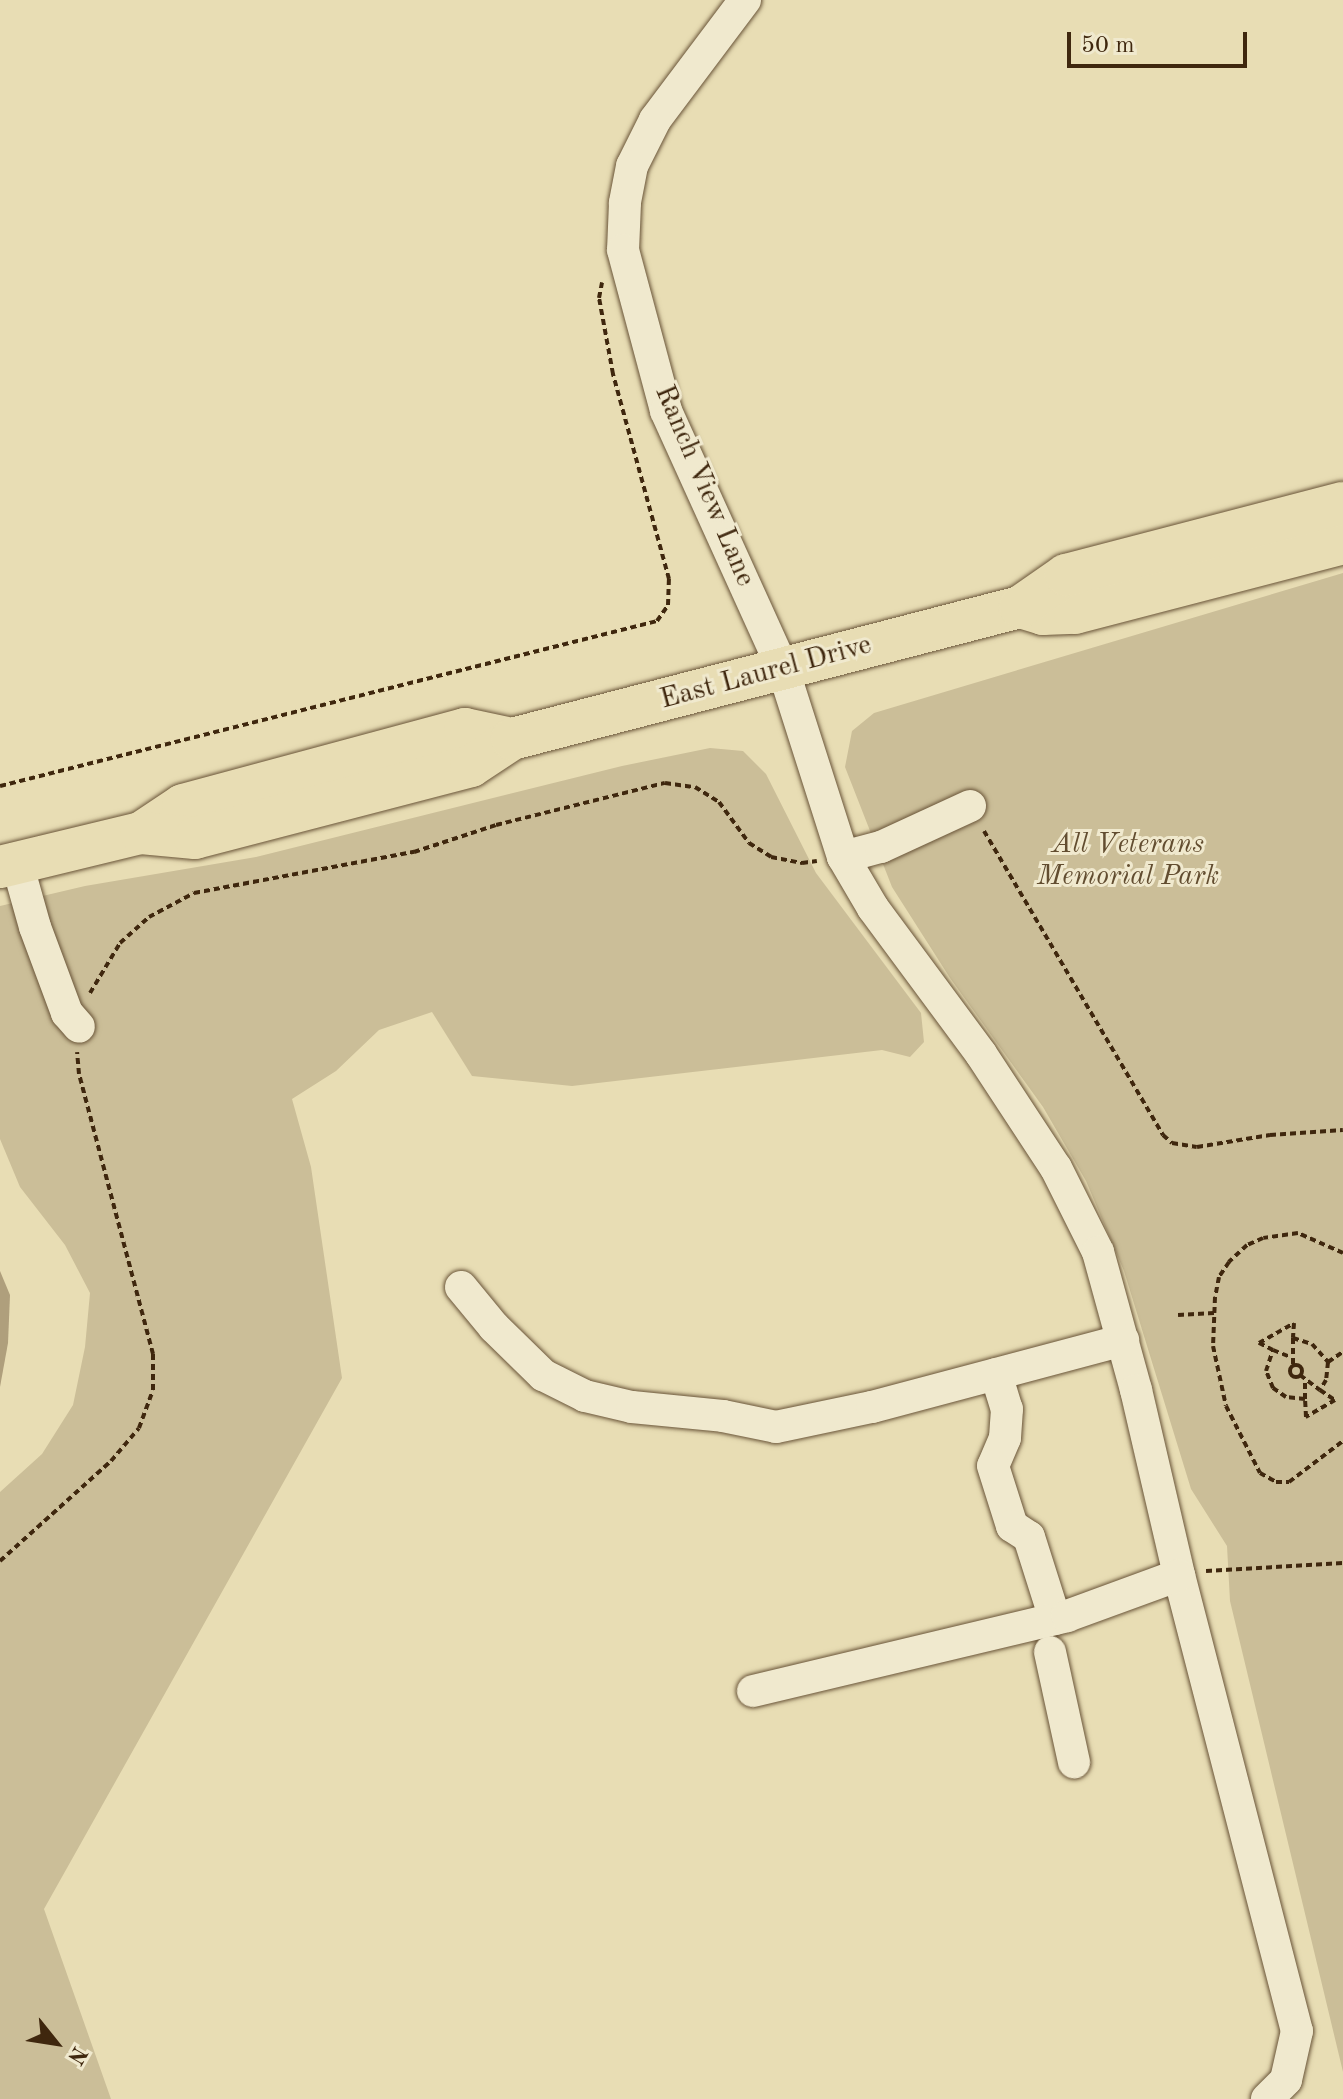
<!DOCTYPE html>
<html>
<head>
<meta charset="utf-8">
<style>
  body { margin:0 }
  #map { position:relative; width:1343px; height:2099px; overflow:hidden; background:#e8ddb4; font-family:"Old Standard TT",serif }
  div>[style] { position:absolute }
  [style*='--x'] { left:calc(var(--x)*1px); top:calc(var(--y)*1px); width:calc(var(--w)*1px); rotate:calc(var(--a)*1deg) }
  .green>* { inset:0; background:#cbbe98 }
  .water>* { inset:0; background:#af9f7c }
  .path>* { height:4px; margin-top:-2px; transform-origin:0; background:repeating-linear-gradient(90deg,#3f270e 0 6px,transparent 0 10px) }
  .path>.ring { margin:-2px; padding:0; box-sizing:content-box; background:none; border:4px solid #3f270e; border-radius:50% }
  .roads { filter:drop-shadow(0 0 2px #695438) drop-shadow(0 0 2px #695438) }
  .minor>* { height:32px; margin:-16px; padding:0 16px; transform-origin:16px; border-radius:16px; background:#f0e9ce }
  .major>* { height:42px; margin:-21px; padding:0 21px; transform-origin:21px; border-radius:21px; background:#e8ddb4 }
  span { translate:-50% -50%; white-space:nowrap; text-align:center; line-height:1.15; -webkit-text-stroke:6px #f0e9ce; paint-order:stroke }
  .street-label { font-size:28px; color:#3f270e }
  .park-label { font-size:28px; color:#624d30; font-style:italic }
  .north { position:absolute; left:16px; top:2003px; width:80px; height:80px; -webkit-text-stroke:6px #f0e9ce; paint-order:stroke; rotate:120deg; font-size:22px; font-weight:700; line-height:32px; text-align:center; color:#3f270e }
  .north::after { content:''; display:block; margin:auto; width:28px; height:36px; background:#3f270e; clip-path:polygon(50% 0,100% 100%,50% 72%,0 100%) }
  .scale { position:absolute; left:1067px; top:32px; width:180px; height:36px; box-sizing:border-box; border:4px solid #3f270e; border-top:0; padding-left:10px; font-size:24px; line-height:28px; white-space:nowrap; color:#3f270e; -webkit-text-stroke:6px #f0e9ce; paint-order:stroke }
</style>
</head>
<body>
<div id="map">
  <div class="green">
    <i style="clip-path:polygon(1343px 573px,1343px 2072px,1230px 1601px,1227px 1546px,1191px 1489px,1124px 1271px,1086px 1181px,1043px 1107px,950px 978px,892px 887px,845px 767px,852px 731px,874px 713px)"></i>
    <i style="clip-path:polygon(710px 748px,743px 751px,766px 774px,816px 873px,921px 1013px,924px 1042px,910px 1057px,882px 1050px,572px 1086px,472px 1076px,432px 1012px,379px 1030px,336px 1071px,292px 1099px,311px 1167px,342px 1378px,44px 1909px,111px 2099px,0 2099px,0 1492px,42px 1454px,73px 1405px,85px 1347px,90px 1293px,65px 1245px,20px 1187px,0 1139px,0 906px,85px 886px,256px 857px,622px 766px)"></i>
  </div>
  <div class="water">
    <i style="clip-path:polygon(0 1271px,10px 1295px,8px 1343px,0 1387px)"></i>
  </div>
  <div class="path">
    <i style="--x:0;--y:786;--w:677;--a:-14.1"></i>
    <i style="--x:657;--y:621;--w:19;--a:-55"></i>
    <i style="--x:668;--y:605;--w:26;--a:-88"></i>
    <i style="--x:669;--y:579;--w:213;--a:-105.3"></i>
    <i style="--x:613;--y:374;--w:77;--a:-100.4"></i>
    <i style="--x:599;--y:298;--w:16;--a:-79"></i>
    <i style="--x:984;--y:831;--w:353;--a:59.5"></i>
    <i style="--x:1163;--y:1135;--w:12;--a:42"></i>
    <i style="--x:1172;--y:1143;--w:25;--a:9"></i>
    <i style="--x:1197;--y:1147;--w:74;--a:-9.3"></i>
    <i style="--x:1270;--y:1135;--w:73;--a:-3.9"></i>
    <i style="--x:90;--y:993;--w:58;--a:-59"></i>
    <i style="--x:120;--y:943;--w:39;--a:-42"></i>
    <i style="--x:149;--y:917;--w:51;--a:-28.1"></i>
    <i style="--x:194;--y:893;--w:224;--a:-10.6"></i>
    <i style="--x:414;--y:852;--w:86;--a:-18.2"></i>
    <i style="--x:496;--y:825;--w:174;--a:-14"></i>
    <i style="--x:665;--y:783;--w:30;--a:8"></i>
    <i style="--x:695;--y:787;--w:28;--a:32"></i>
    <i style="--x:719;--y:802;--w:51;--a:53.8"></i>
    <i style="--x:749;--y:843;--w:26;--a:32"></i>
    <i style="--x:771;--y:857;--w:32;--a:11"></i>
    <i style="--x:802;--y:863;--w:15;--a:-8"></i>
    <i style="--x:1343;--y:1253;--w:49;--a:-156"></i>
    <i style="--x:1298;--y:1233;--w:35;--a:172"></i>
    <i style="--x:1263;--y:1238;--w:17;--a:156"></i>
    <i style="--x:1247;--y:1245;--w:25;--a:137"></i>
    <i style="--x:1229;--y:1262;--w:18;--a:124"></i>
    <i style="--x:1219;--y:1277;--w:20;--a:101"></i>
    <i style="--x:1215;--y:1297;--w:49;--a:92.3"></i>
    <i style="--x:1213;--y:1346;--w:61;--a:77.8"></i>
    <i style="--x:1226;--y:1406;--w:75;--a:63.1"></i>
    <i style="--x:1260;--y:1473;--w:18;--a:29"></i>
    <i style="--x:1276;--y:1482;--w:13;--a:0"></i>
    <i style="--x:1289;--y:1482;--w:68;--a:-37.2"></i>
    <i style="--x:1178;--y:1315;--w:36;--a:-3"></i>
    <i style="--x:1294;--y:1323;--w:15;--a:94"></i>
    <i style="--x:1293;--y:1338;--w:20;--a:18"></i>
    <i style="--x:1312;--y:1344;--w:24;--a:48"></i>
    <i style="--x:1328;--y:1362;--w:18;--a:96"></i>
    <i style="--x:1326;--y:1380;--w:12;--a:121"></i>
    <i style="--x:1320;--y:1390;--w:18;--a:34"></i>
    <i style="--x:1335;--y:1400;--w:34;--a:150"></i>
    <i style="--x:1306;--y:1417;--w:18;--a:-93"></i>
    <i style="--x:1305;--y:1399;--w:19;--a:-174"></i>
    <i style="--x:1286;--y:1397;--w:16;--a:-145"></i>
    <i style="--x:1273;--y:1388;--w:18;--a:-112"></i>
    <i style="--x:1266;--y:1371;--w:22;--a:-72"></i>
    <i style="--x:1273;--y:1350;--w:16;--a:-153"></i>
    <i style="--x:1259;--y:1343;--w:40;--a:-29.7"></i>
    <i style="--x:1293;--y:1338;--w:28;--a:90"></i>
    <i style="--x:1273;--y:1350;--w:18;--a:22"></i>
    <i style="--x:1328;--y:1362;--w:18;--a:-34"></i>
    <i class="ring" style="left:1290px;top:1365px;width:8px;height:8px"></i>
    <i style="--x:1300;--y:1375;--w:25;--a:37"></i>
    <i style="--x:1305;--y:1399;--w:18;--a:-90"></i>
    <i style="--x:0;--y:1561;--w:149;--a:-42"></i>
    <i style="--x:111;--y:1461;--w:43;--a:-49.7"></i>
    <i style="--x:139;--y:1428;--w:40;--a:-69.8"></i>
    <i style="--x:153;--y:1390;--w:36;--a:-90"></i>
    <i style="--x:153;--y:1354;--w:290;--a:-104.8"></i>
    <i style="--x:79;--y:1074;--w:22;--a:-95"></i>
    <i style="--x:1206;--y:1571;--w:137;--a:-3.3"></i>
  </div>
  <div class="roads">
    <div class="minor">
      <i style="--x:745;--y:0;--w:150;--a:126.9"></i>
      <i style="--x:655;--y:120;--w:51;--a:116.6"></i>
      <i style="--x:632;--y:166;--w:38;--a:101"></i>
      <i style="--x:625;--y:203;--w:47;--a:92.4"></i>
      <i style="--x:623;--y:250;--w:167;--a:75"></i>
      <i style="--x:666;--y:411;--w:283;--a:65.6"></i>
      <i style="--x:783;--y:669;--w:197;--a:72.3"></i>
      <i style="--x:843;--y:857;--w:59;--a:59.5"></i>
      <i style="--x:873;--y:908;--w:182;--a:53.5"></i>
      <i style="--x:981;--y:1054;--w:136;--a:56.7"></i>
      <i style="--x:1056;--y:1168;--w:94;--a:63.4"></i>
      <i style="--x:1098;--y:1252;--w:143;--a:74.6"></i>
      <i style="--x:1136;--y:1390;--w:190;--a:76.9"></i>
      <i style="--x:1179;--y:1575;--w:471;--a:75.5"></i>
      <i style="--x:1297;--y:2031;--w:50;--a:102.7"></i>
      <i style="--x:1286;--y:2080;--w:27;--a:135"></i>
      <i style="--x:843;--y:857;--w:39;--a:-15"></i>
      <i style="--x:881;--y:847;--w:98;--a:-24.7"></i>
      <i style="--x:17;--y:863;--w:66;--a:74.3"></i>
      <i style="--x:35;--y:927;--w:92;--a:69.6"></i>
      <i style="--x:67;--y:1013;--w:18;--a:49"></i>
      <i style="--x:461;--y:1287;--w:52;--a:50.5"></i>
      <i style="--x:494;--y:1327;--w:69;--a:44.4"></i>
      <i style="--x:543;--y:1375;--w:47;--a:26.6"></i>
      <i style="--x:585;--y:1396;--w:48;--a:13.2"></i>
      <i style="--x:632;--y:1407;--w:91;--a:5.6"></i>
      <i style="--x:723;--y:1416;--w:54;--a:11.7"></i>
      <i style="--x:776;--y:1427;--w:98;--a:-11.8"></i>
      <i style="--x:872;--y:1407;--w:260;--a:-14.9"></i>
      <i style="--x:996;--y:1374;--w:37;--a:73"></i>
      <i style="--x:1007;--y:1409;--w:29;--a:94"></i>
      <i style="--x:1005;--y:1438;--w:30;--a:113"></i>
      <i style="--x:993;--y:1466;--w:63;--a:72.4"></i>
      <i style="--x:1012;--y:1526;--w:20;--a:33"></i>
      <i style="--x:1029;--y:1537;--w:86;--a:72.4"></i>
      <i style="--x:1050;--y:1652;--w:113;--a:77.7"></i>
      <i style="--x:753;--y:1691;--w:323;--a:-13.4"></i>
      <i style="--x:1067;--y:1616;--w:119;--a:-20.1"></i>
    </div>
    <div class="major">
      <i style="--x:1020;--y:607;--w:24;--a:17"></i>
      <i style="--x:1043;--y:614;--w:32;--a:-2"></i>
      <i style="--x:1075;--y:613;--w:277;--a:-14.6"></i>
      <i style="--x:141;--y:833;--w:50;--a:-33.7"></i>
      <i style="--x:183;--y:805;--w:292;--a:-15.1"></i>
      <i style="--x:465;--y:729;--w:48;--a:12"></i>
      <i style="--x:0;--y:867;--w:145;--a:-13.6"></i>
      <i style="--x:141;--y:833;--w:54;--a:5.3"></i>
      <i style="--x:195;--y:838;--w:285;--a:-14.6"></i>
      <i style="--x:471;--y:766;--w:49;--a:-33.4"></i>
      <i style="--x:512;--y:739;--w:525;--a:-14.57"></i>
      <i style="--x:1020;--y:607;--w:56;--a:-34.8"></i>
      <i style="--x:1066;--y:575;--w:286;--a:-14.6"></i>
    </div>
  </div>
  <div class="street-label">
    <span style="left:704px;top:486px;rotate:67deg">Ranch View Lane</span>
    <span style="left:766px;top:673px;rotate:-15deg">East Laurel Drive</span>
  </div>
  <div class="park-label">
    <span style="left:1128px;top:861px">All Veterans<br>Memorial Park</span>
  </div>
  <div class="north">N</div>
  <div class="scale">50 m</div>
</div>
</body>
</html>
